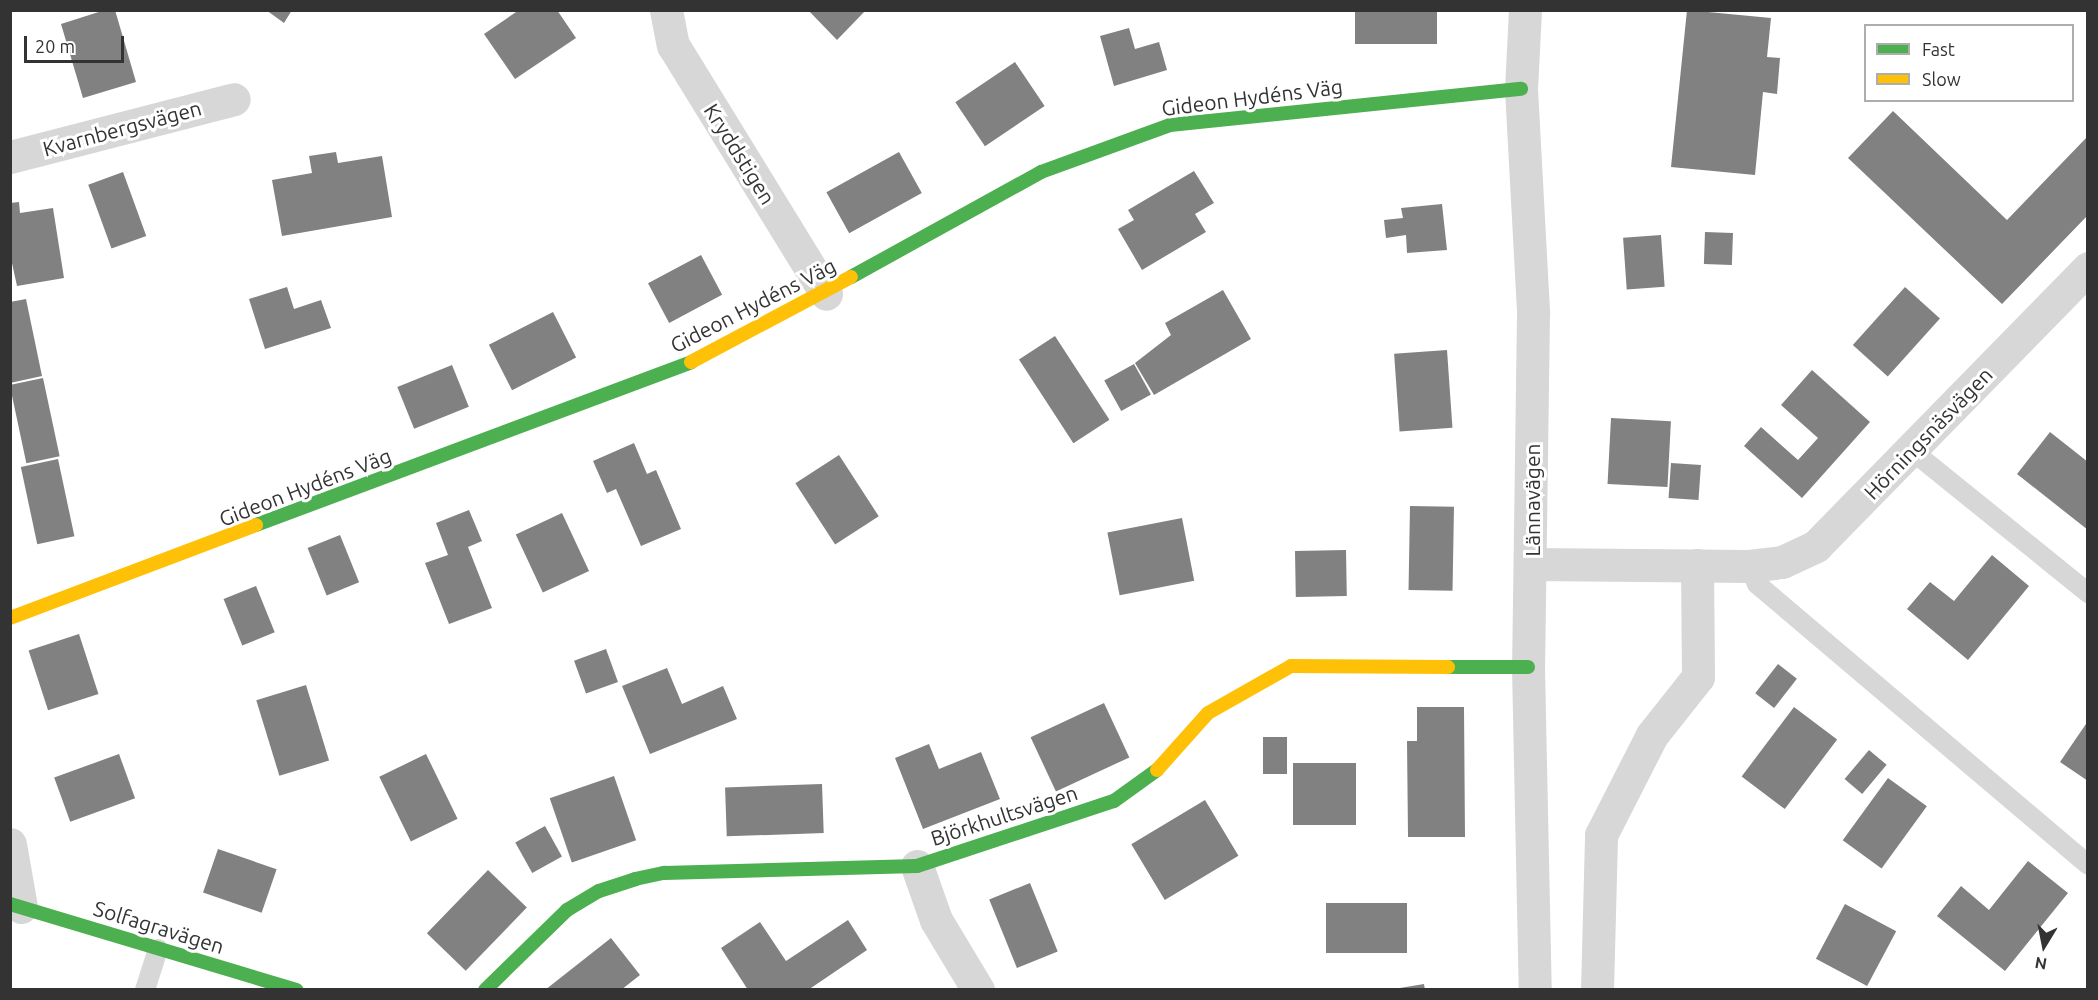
<!DOCTYPE html>
<html>
<head>
<meta charset="utf-8">
<style>
  body { margin:0 }
  #map { position:relative; width:2098px; height:1000px; overflow:hidden; background:#fff; font-family:Ubuntu,sans-serif }
  div>[style] { position:absolute }
  [style*='--x'] { left:calc(var(--x)*1px); top:calc(var(--y)*1px); width:calc(var(--w)*1px); rotate:calc(var(--a)*1deg) }
  .building>* { inset:0; background:#818181; transform-origin:0 0 }
  .lane>* { height:20px; margin:-10px; padding:0 10px; transform-origin:10px; border-radius:10px; background:#d7d7d7 }
  .street>* { height:33px; margin:-16.5px; padding:0 16.5px; transform-origin:16.5px; border-radius:16.5px; background:#d7d7d7 }
  .fast>* { height:14px; margin:-7px; padding:0 7px; transform-origin:7px; border-radius:7px; background:#4caf50 }
  .slow>* { height:14px; margin:-7px; padding:0 7px; transform-origin:7px; border-radius:7px; background:#ffc107 }
  span { translate:-50% -50%; white-space:nowrap; text-align:center; line-height:1.15; -webkit-text-stroke:6px #fff; paint-order:stroke }
  .street-label { font-size:21px; color:#333 }
  .frame { position:absolute; inset:0; border:12px solid #333; pointer-events:none }
  .legend { position:absolute; left:1864px; top:24px; width:210px; height:78px; box-sizing:border-box; background:#fff; border:2px solid #adadad; margin:0; padding:8px 10px; list-style:none; font-size:18px; color:#333 }
  .legend li { display:flex; align-items:center; gap:12px; height:30px }
  .legend b { width:30px; border:2px solid #adadad }
  .north { position:absolute; left:2014px; top:916px; width:60px; height:60px; -webkit-text-stroke:4px #fff; paint-order:stroke; rotate:190deg; font-size:16px; font-weight:700; line-height:24px; text-align:center; color:#333 }
  .north::after { content:''; display:block; margin:auto; width:21px; height:27px; background:#333; clip-path:polygon(50% 0,100% 100%,50% 72%,0 100%) }
  .scale { position:absolute; left:24px; top:36px; width:100px; height:27px; box-sizing:border-box; border:3px solid #333; border-top:0; padding-left:8px; font-size:18px; line-height:21px; white-space:nowrap; color:#333; -webkit-text-stroke:4px #fff; paint-order:stroke }
</style>
</head>
<body>
<div id="map">
  <div class="building">
    <i style="clip-path:polygon(105px 10px,115px 10px,136px 82px,83px 98px,61px 24px)"></i>
    <i style="clip-path:polygon(266px 10px,292px 10px,284px 23px)"></i>
    <i style="clip-path:polygon(519px 10px,557px 10px,576px 38px,515px 79px,484px 34px)"></i>
    <i style="clip-path:polygon(808px 10px,866px 10px,837px 40px)"></i>
    <i style="left:1355px;top:10px;width:82px;height:34px"></i>
    <i style="clip-path:polygon(1687px 10px,1771px 18px,1767px 57px,1780px 58px,1777px 94px,1763px 92px,1755px 175px,1671px 167px)"></i>
    <i style="clip-path:polygon(1129px 28px,1135px 49px,1159px 42px,1167px 70px,1114px 86px,1100px 36px)"></i>
    <i style="left:1015px;top:62px;width:53px;height:72px;rotate:56deg"></i>
    <i style="clip-path:polygon(1893px 111px,2007px 220px,2088px 136px,2088px 215px,2002px 304px,1848px 158px)"></i>
    <i style="clip-path:polygon(336px 152px,338px 163px,382px 156px,392px 217px,282px 236px,272px 180px,312px 173px,309px 156px)"></i>
    <i style="left:899px;top:152px;width:47px;height:83px;rotate:61deg"></i>
    <i style="clip-path:polygon(1194px 171px,1214px 203px,1195px 214px,1206px 232px,1142px 270px,1118px 229px,1134px 220px,1128px 210px)"></i>
    <i style="left:123px;top:172px;width:68px;height:37px;rotate:70deg"></i>
    <i style="clip-path:polygon(19px 202px,20px 213px,53px 208px,64px 278px,17px 286px,10px 254px,10px 203px)"></i>
    <i style="clip-path:polygon(1442px 204px,1447px 250px,1407px 253px,1406px 235px,1386px 238px,1384px 220px,1403px 218px,1401px 208px)"></i>
    <i style="left:1705px;top:232px;width:28px;height:32px;rotate:2deg"></i>
    <i style="left:1661px;top:235px;width:52px;height:38px;rotate:86deg"></i>
    <i style="left:701px;top:255px;width:45px;height:60px;rotate:62deg"></i>
    <i style="clip-path:polygon(287px 287px,294px 309px,321px 300px,331px 328px,265px 349px,249px 299px)"></i>
    <i style="left:1905px;top:287px;width:47px;height:78px;rotate:42deg"></i>
    <i style="clip-path:polygon(1223px 290px,1251px 339px,1154px 395px,1135px 363px,1171px 335px,1165px 323px)"></i>
    <i style="clip-path:polygon(26px 299px,42px 376px,10px 383px,10px 302px)"></i>
    <i style="left:553px;top:312px;width:51px;height:72px;rotate:63deg"></i>
    <i style="left:1055px;top:336px;width:100px;height:43px;rotate:57deg"></i>
    <i style="left:1447px;top:350px;width:78px;height:53px;rotate:86deg"></i>
    <i style="left:1134px;top:364px;width:35px;height:34px;rotate:61deg"></i>
    <i style="left:452px;top:365px;width:45px;height:59px;rotate:68deg"></i>
    <i style="clip-path:polygon(1812px 370px,1870px 422px,1802px 498px,1744px 446px,1761px 427px,1798px 460px,1818px 438px,1781px 405px)"></i>
    <i style="left:43px;top:378px;width:80px;height:34px;rotate:78deg"></i>
    <i style="left:1611px;top:418px;width:60px;height:66px;rotate:3deg"></i>
    <i style="clip-path:polygon(2050px 432px,2088px 462px,2088px 530px,2017px 474px)"></i>
    <i style="clip-path:polygon(634px 443px,647px 474px,656px 470px,681px 529px,641px 546px,616px 489px,607px 493px,593px 461px)"></i>
    <i style="left:839px;top:455px;width:73px;height:52px;rotate:57deg"></i>
    <i style="left:58px;top:459px;width:79px;height:38px;rotate:78deg"></i>
    <i style="left:1671px;top:463px;width:30px;height:35px;rotate:4deg"></i>
    <i style="left:1410px;top:506px;width:44px;height:84px;rotate:1deg"></i>
    <i style="clip-path:polygon(469px 510px,482px 541px,468px 547px,492px 608px,449px 624px,425px 563px,448px 555px,436px 523px)"></i>
    <i style="left:562px;top:513px;width:64px;height:51px;rotate:65deg"></i>
    <i style="left:1182px;top:518px;width:64px;height:76px;rotate:79deg"></i>
    <i style="left:340px;top:535px;width:51px;height:35px;rotate:68deg"></i>
    <i style="left:1346px;top:550px;width:46px;height:51px;rotate:89deg"></i>
    <i style="clip-path:polygon(1992px 555px,2029px 586px,1968px 660px,1907px 609px,1930px 582px,1954px 601px)"></i>
    <i style="left:256px;top:586px;width:50px;height:35px;rotate:68deg"></i>
    <i style="left:79px;top:634px;width:63px;height:53px;rotate:72deg"></i>
    <i style="left:606px;top:649px;width:35px;height:34px;rotate:70deg"></i>
    <i style="left:1778px;top:664px;width:24px;height:37px;rotate:38deg"></i>
    <i style="clip-path:polygon(667px 668px,682px 704px,723px 686px,737px 719px,650px 754px,622px 686px)"></i>
    <i style="left:306px;top:685px;width:79px;height:52px;rotate:73deg"></i>
    <i style="left:1104px;top:703px;width:60px;height:81px;rotate:65deg"></i>
    <i style="clip-path:polygon(1417px 707px,1464px 707px,1465px 837px,1408px 837px,1407px 741px,1417px 741px)"></i>
    <i style="left:1794px;top:707px;width:54px;height:87px;rotate:37deg"></i>
    <i style="clip-path:polygon(2088px 721px,2088px 781px,2060px 762px)"></i>
    <i style="left:1263px;top:737px;width:24px;height:37px"></i>
    <i style="clip-path:polygon(929px 744px,939px 769px,981px 752px,1000px 799px,923px 829px,895px 758px)"></i>
    <i style="left:1869px;top:750px;width:23px;height:38px;rotate:40deg"></i>
    <i style="left:119px;top:754px;width:47px;height:69px;rotate:70deg"></i>
    <i style="left:426px;top:754px;width:72px;height:52px;rotate:64deg"></i>
    <i style="left:1356px;top:763px;width:62px;height:63px;rotate:90deg"></i>
    <i style="left:614px;top:776px;width:68px;height:68px;rotate:71deg"></i>
    <i style="left:1888px;top:778px;width:48px;height:77px;rotate:36deg"></i>
    <i style="left:822px;top:784px;width:49px;height:97px;rotate:88deg"></i>
    <i style="left:1205px;top:800px;width:65px;height:86px;rotate:59deg"></i>
    <i style="left:545px;top:826px;width:35px;height:34px;rotate:61deg"></i>
    <i style="left:218px;top:849px;width:62px;height:46px;rotate:19deg"></i>
    <i style="clip-path:polygon(2028px 861px,2068px 893px,2005px 971px,1937px 916px,1961px 886px,1989px 910px)"></i>
    <i style="left:488px;top:870px;width:54px;height:88px;rotate:44deg"></i>
    <i style="left:1030px;top:883px;width:74px;height:44px;rotate:68deg"></i>
    <i style="left:1407px;top:903px;width:50px;height:81px;rotate:90deg"></i>
    <i style="left:1845px;top:904px;width:58px;height:62px;rotate:28deg"></i>
    <i style="clip-path:polygon(848px 920px,867px 950px,808px 990px,748px 990px,721px 948px,760px 922px,786px 961px)"></i>
    <i style="clip-path:polygon(611px 938px,640px 975px,621px 990px,545px 990px)"></i>
    <i style="clip-path:polygon(1424px 984px,1425px 990px,1400px 990px,1400px 988px)"></i>
  </div>
  <div class="lane">
    <i style="--x:1911;--y:450;--w:228;--a:38.9"></i>
    <i style="--x:1749;--y:566;--w:20;--a:66"></i>
    <i style="--x:1757;--y:584;--w:434;--a:40.3"></i>
    <i style="--x:145;--y:990;--w:43;--a:-72.4"></i>
  </div>
  <div class="street">
    <i style="--x:666;--y:10;--w:36;--a:79"></i>
    <i style="--x:673;--y:45;--w:292;--a:58.4"></i>
    <i style="--x:1525;--y:10;--w:79;--a:92.9"></i>
    <i style="--x:1521;--y:89;--w:225;--a:86.9"></i>
    <i style="--x:1533;--y:314;--w:353;--a:90.8"></i>
    <i style="--x:1528;--y:667;--w:323;--a:88.8"></i>
    <i style="--x:10;--y:157;--w:231;--a:-14.5"></i>
    <i style="--x:1532;--y:564;--w:217;--a:0.5"></i>
    <i style="--x:1749;--y:566;--w:33;--a:-7"></i>
    <i style="--x:1782;--y:562;--w:38;--a:-25"></i>
    <i style="--x:1816;--y:546;--w:389;--a:-45.6"></i>
    <i style="--x:10;--y:844;--w:64;--a:80.1"></i>
    <i style="--x:917;--y:866;--w:57;--a:70.6"></i>
    <i style="--x:936;--y:920;--w:82;--a:59"></i>
    <i style="--x:1597;--y:990;--w:155;--a:-88.5"></i>
    <i style="--x:1601;--y:835;--w:112;--a:-63"></i>
    <i style="--x:1652;--y:735;--w:74;--a:-51.6"></i>
    <i style="--x:1698;--y:677;--w:112;--a:-90.5"></i>
  </div>
  <div class="fast">
    <i style="--x:851;--y:277;--w:217;--a:-28.9"></i>
    <i style="--x:1041;--y:172;--w:137;--a:-20"></i>
    <i style="--x:1170;--y:125;--w:353;--a:-5.9"></i>
    <i style="--x:256;--y:525;--w:465;--a:-20.5"></i>
    <i style="--x:1448;--y:667;--w:80;--a:0"></i>
    <i style="--x:10;--y:904;--w:299;--a:16.7"></i>
    <i style="--x:485;--y:990;--w:115;--a:-44.3"></i>
    <i style="--x:567;--y:910;--w:37;--a:-31"></i>
    <i style="--x:599;--y:891;--w:38;--a:-18"></i>
    <i style="--x:635;--y:879;--w:30;--a:-12"></i>
    <i style="--x:664;--y:873;--w:253;--a:-1.6"></i>
    <i style="--x:917;--y:866;--w:207;--a:-18.3"></i>
    <i style="--x:1114;--y:801;--w:53;--a:-35.8"></i>
  </div>
  <div class="slow">
    <i style="--x:691;--y:362;--w:181;--a:-28"></i>
    <i style="--x:10;--y:618;--w:263;--a:-20.7"></i>
    <i style="--x:1157;--y:770;--w:76;--a:-48.2"></i>
    <i style="--x:1208;--y:713;--w:95;--a:-29.5"></i>
    <i style="--x:1291;--y:666;--w:157;--a:0.4"></i>
  </div>
  <div class="street-label">
    <span style="left:1252px;top:97px;rotate:-7deg">Gideon Hydéns Väg</span>
    <span style="left:122px;top:128px;rotate:-15deg">Kvarnbergsvägen</span>
    <span style="left:740px;top:154px;rotate:58deg">Kryddstigen</span>
    <span style="left:753px;top:305px;rotate:-27deg">Gideon Hydéns Väg</span>
    <span style="left:1928px;top:433px;rotate:-46deg">Hörningsnäsvägen</span>
    <span style="left:305px;top:487px;rotate:-21deg">Gideon Hydéns Väg</span>
    <span style="left:1532px;top:500px;rotate:-90deg">Lännavägen</span>
    <span style="left:1004px;top:815px;rotate:-18deg">Björkhultsvägen</span>
    <span style="left:159px;top:927px;rotate:17deg">Solfagravägen</span>
  </div>
  <div class="frame"></div>
  <ul class="legend">
  <li><b style="height:8px;background:#4caf50"></b>Fast</li>
  <li><b style="height:8px;background:#ffc107"></b>Slow</li>
  </ul>
  <div class="north">N</div>
  <div class="scale">20 m</div>
</div>
</body>
</html>
